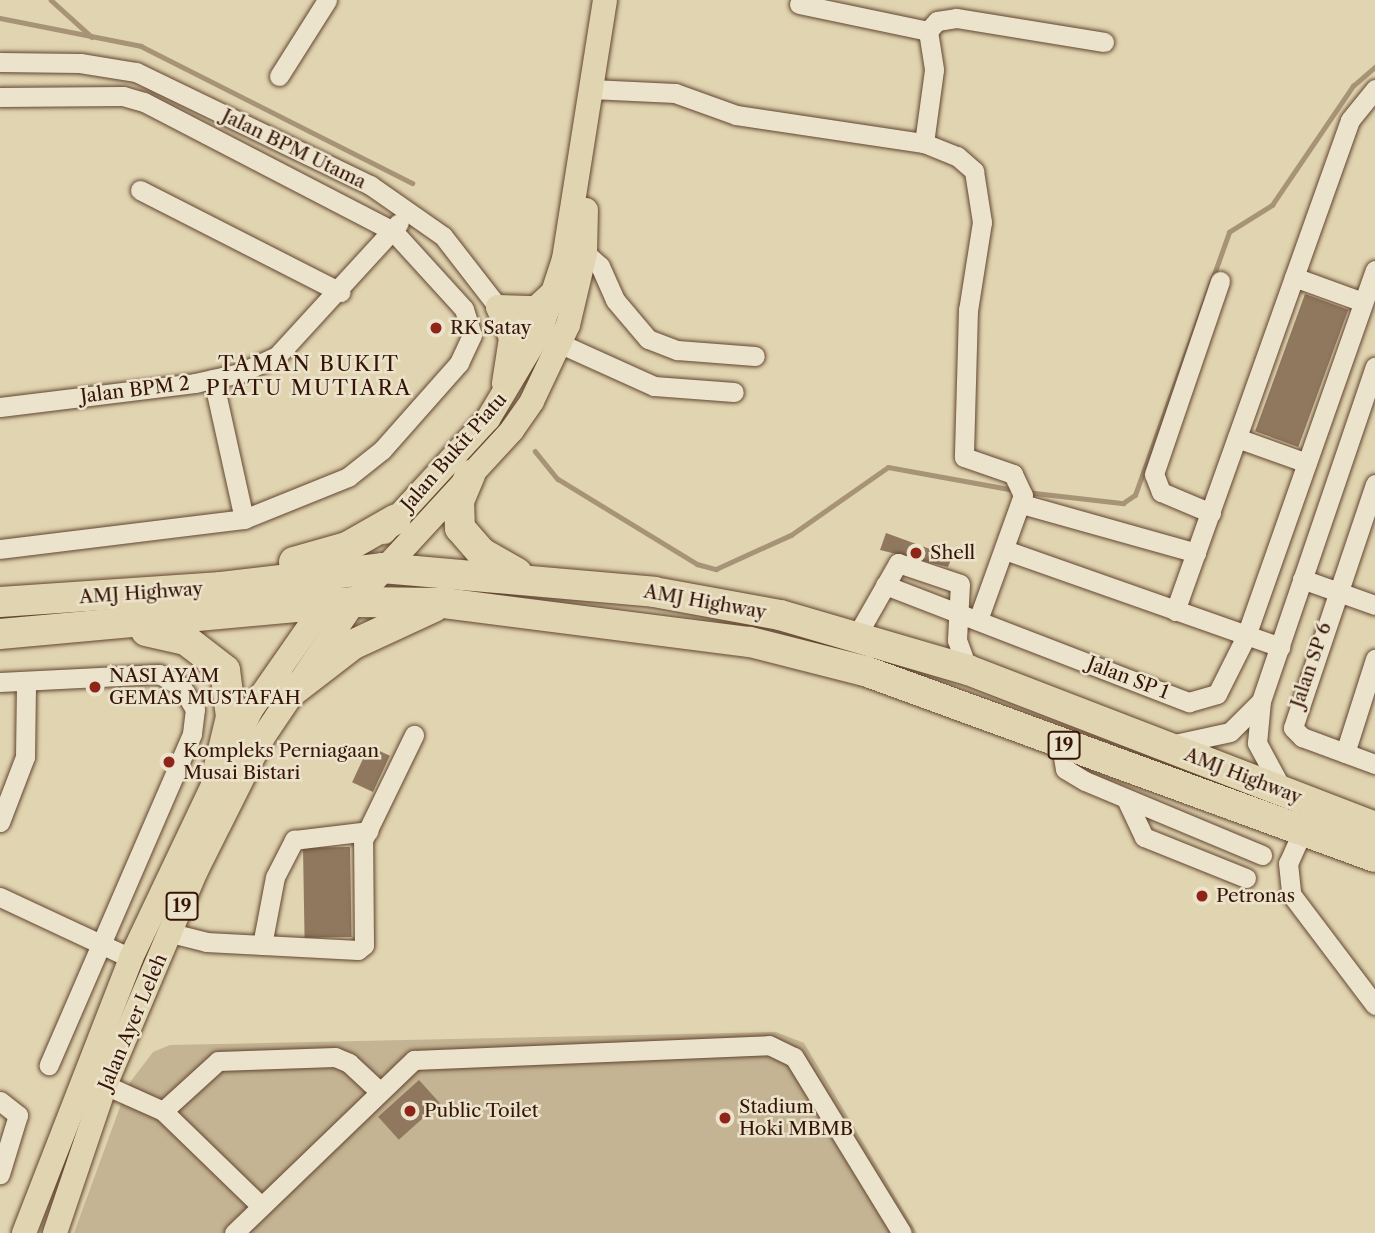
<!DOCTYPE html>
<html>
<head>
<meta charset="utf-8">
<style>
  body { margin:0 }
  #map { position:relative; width:1375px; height:1233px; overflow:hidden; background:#e1d4b0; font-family:"Libre Caslon Text",serif }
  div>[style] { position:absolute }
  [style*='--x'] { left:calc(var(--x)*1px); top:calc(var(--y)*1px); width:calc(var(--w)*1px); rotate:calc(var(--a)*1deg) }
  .green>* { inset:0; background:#c4b493 }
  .stream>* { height:4.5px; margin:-2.25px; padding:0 2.25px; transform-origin:2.25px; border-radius:2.25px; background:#a79376 }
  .building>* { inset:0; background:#8f785e; transform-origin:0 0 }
  .roads { filter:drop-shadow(0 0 2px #624530) drop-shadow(0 0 2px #624530) }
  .minor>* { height:19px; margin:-9.5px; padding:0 9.5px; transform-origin:9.5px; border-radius:9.5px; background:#ece3cc }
  .major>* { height:24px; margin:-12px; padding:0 12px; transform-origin:12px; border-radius:12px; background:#e1d4b0 }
  .highway>* { height:30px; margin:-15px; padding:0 15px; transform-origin:15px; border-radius:15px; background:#e1d4b0 }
  .dots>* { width:19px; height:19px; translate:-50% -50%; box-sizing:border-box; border:4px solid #ece3cc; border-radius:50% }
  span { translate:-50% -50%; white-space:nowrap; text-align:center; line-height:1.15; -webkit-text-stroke:5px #ece3cc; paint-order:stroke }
  .shield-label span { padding:2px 5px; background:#ece3cc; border:2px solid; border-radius:5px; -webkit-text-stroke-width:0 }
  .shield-label { font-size:18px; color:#371506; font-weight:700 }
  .street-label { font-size:19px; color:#371506 }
  .poi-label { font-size:19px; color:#371506 }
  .left { translate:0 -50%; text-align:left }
  .neighbourhood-label { font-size:21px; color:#371506; letter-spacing:2px }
</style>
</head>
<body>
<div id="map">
  <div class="green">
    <i style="clip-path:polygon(776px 1032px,804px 1043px,917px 1233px,74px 1233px,128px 1085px,153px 1052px,170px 1045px)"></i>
  </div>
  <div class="stream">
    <i style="--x:51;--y:0;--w:55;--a:42.1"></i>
    <i style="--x:0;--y:18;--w:144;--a:11.2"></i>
    <i style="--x:141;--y:46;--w:304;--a:26.8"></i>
    <i style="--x:535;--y:451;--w:36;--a:51"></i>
    <i style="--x:558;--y:479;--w:163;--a:31.4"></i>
    <i style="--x:697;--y:564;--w:20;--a:15"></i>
    <i style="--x:716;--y:569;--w:82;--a:-24.4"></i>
    <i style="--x:791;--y:535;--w:118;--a:-35"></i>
    <i style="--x:888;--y:467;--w:128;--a:10.3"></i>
    <i style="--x:1026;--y:492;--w:98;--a:6.5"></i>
    <i style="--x:1123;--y:503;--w:14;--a:-34"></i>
    <i style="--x:1135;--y:495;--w:279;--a:-70.3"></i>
    <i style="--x:1229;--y:232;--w:51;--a:-32.1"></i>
    <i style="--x:1272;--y:205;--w:144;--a:-55.8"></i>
    <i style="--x:1353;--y:86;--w:29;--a:-41"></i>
  </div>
  <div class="building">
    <i style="left:1305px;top:294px;width:46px;height:146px;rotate:20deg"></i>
    <i style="clip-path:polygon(886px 533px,952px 557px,948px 567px,880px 550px)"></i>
    <i style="left:369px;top:746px;width:23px;height:40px;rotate:25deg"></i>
    <i style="left:350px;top:847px;width:90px;height:47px;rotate:89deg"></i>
    <i style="left:419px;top:1080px;width:31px;height:55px;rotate:48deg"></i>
  </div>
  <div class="roads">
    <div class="minor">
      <i style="--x:799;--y:4;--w:132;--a:11.8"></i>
      <i style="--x:928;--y:31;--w:39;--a:81"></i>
      <i style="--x:934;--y:70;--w:74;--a:97.8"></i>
      <i style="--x:928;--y:31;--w:13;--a:-48"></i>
      <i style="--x:937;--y:21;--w:19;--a:-9"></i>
      <i style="--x:956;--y:18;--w:150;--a:9.2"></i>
      <i style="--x:0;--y:62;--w:80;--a:0.7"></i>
      <i style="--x:80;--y:63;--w:57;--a:9.1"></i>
      <i style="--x:136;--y:72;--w:260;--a:25.8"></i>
      <i style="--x:370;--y:185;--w:89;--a:34.9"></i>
      <i style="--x:443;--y:236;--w:90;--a:52.2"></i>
      <i style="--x:498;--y:307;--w:49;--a:30.8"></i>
      <i style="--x:279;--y:76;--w:90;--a:-57.7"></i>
      <i style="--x:591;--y:89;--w:84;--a:2.7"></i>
      <i style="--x:675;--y:93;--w:65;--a:19.8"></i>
      <i style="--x:736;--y:115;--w:190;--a:8.5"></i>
      <i style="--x:924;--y:143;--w:35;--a:22"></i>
      <i style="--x:957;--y:156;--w:23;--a:41"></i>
      <i style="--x:974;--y:171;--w:52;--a:81.1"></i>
      <i style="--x:982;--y:222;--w:89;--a:99"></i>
      <i style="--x:968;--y:310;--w:147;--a:91.6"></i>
      <i style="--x:964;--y:457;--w:52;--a:19.1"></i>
      <i style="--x:1013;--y:474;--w:23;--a:65"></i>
      <i style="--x:1023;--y:495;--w:133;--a:109.8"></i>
      <i style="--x:0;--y:97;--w:123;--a:-0.5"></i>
      <i style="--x:123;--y:96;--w:22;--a:16"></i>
      <i style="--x:144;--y:102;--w:280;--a:27.4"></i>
      <i style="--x:393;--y:231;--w:105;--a:47.7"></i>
      <i style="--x:464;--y:309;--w:27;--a:73"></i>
      <i style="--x:472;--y:335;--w:31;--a:115"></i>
      <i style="--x:459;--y:363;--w:116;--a:131.5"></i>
      <i style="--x:382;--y:450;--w:43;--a:141.5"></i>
      <i style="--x:348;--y:477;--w:112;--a:158"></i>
      <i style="--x:244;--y:519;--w:246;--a:173"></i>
      <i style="--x:140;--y:190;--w:225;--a:27"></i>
      <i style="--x:585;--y:253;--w:20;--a:41"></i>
      <i style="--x:600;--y:266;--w:37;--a:66"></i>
      <i style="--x:615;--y:300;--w:51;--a:49.8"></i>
      <i style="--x:648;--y:339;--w:31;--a:21"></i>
      <i style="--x:677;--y:350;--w:78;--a:4.4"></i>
      <i style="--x:1294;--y:277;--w:73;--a:19.9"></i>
      <i style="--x:561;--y:344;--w:102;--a:24.3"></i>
      <i style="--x:654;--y:386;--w:80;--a:4.3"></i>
      <i style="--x:213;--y:379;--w:143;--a:77.5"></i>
      <i style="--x:0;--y:407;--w:196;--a:-7"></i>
      <i style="--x:195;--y:383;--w:46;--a:-12.5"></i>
      <i style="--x:240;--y:373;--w:41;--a:-24.7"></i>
      <i style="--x:277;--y:356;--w:180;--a:-47.5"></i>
      <i style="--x:1237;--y:438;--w:74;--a:19.7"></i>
      <i style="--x:1375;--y:484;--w:257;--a:108.6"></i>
      <i style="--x:1293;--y:728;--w:13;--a:45"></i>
      <i style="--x:1302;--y:737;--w:78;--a:20.3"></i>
      <i style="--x:1022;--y:504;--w:181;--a:15.7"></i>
      <i style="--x:1211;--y:513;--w:54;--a:-157.2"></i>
      <i style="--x:1161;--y:492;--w:19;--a:-111"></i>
      <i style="--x:1154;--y:474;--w:204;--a:-71.1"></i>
      <i style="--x:1005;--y:550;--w:292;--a:19.4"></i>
      <i style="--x:1302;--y:579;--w:77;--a:19.6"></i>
      <i style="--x:885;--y:585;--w:326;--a:21.1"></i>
      <i style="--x:1189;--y:702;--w:29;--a:-16"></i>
      <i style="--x:1217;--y:694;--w:65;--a:-63.4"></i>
      <i style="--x:1246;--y:636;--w:388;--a:-70.6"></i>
      <i style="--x:1175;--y:611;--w:521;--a:-70.38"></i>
      <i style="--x:1350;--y:120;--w:40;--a:-51"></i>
      <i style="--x:857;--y:635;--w:83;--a:-60.3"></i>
      <i style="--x:898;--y:563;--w:65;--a:18.7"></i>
      <i style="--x:960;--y:584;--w:56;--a:93.1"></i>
      <i style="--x:957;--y:640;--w:32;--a:70"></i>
      <i style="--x:0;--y:682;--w:159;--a:-2.9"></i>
      <i style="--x:159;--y:674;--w:25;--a:29"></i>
      <i style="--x:181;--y:686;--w:27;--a:59"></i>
      <i style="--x:195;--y:709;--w:25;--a:97"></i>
      <i style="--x:192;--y:734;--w:361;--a:113.4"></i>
      <i style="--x:1061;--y:744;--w:25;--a:81"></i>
      <i style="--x:1065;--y:769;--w:23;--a:31"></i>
      <i style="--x:1085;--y:781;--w:192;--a:22.7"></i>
      <i style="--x:1170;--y:745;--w:61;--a:-12.2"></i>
      <i style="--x:1230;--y:732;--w:44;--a:-45"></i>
      <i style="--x:1345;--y:753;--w:99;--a:-72.3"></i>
      <i style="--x:1283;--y:791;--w:55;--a:-118.4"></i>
      <i style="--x:1257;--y:743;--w:42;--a:-84.6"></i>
      <i style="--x:1261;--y:701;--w:353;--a:-71.2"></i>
      <i style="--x:1126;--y:799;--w:42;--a:64.7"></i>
      <i style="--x:1144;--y:837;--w:110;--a:21.9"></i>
      <i style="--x:0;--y:822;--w:70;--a:-69"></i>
      <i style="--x:25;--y:757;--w:75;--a:-89.2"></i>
      <i style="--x:1303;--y:830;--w:36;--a:114"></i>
      <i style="--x:1288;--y:863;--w:31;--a:84"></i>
      <i style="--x:1291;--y:894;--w:139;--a:52.9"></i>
      <i style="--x:0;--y:897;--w:145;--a:25"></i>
      <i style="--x:171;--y:933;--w:36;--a:14"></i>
      <i style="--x:206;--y:942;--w:152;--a:3"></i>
      <i style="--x:358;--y:950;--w:8;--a:-40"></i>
      <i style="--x:364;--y:945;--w:105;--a:-90.5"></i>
      <i style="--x:363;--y:840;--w:117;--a:-64.1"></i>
      <i style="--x:262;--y:945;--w:69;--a:-79.2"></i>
      <i style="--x:275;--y:877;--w:42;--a:-62.8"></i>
      <i style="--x:294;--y:840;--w:75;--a:-6.9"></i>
      <i style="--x:105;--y:1085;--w:64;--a:24.1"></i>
      <i style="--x:163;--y:1111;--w:135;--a:44.1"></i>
      <i style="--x:0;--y:1101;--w:23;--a:38"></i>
      <i style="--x:18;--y:1115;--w:62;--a:107"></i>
      <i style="--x:163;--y:1111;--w:74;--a:-42.3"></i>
      <i style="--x:218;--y:1061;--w:117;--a:-2"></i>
      <i style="--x:335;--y:1057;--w:15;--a:23"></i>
      <i style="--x:349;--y:1063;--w:40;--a:43"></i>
      <i style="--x:234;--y:1233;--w:250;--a:-43.9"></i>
      <i style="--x:414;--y:1060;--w:355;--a:-2.4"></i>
      <i style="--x:769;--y:1045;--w:28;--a:26"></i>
      <i style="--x:794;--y:1057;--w:206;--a:58.5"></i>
    </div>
    <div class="major">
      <i style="--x:498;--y:307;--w:34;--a:67"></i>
      <i style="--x:511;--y:338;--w:46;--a:98.8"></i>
      <i style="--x:498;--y:307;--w:38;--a:2"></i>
      <i style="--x:536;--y:308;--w:25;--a:-43"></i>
      <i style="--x:384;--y:532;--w:154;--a:-47.4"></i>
      <i style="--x:488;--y:419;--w:101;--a:-59.1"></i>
      <i style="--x:540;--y:332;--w:77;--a:-71.8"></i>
      <i style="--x:564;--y:259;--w:262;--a:-81"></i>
      <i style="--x:24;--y:1233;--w:295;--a:-68.7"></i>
      <i style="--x:131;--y:958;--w:198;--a:-64.6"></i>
      <i style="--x:216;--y:779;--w:77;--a:-63.1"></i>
      <i style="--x:251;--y:710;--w:141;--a:-55.1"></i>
      <i style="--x:55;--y:1233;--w:156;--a:-71.3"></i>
      <i style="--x:105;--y:1085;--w:233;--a:-67"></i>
      <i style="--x:196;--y:871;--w:150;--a:-63.4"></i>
      <i style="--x:263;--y:737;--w:163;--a:-56"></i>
      <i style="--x:354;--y:602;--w:234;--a:-47.4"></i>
      <i style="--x:512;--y:430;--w:35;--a:-55"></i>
      <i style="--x:532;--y:401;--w:84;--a:-64.7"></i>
      <i style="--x:568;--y:325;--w:74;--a:-76.7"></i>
      <i style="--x:585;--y:253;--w:43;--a:-88.7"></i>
    </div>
    <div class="highway">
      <i style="--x:470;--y:475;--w:28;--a:113"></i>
      <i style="--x:459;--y:501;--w:27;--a:88"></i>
      <i style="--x:460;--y:528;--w:33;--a:49"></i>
      <i style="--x:482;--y:553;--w:40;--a:29.7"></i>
      <i style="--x:294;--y:562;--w:55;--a:-15.8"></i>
      <i style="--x:347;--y:547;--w:56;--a:-29.7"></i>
      <i style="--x:0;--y:602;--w:222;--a:-3.9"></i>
      <i style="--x:221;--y:587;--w:162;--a:-6.7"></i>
      <i style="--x:382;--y:568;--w:273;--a:5"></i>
      <i style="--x:654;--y:592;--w:128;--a:10.3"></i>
      <i style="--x:780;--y:615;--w:196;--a:16.3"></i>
      <i style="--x:968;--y:670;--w:436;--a:21.1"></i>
      <i style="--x:146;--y:631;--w:41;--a:12.7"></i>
      <i style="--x:186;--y:640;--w:49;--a:37.6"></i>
      <i style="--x:225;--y:670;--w:47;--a:82.7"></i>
      <i style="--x:231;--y:717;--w:64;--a:103.6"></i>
      <i style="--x:0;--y:634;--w:355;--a:-5.2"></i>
      <i style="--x:354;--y:602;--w:90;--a:0.6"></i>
      <i style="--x:444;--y:603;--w:308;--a:7.3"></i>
      <i style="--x:750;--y:642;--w:119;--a:14.2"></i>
      <i style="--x:865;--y:671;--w:543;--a:20.04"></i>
      <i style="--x:291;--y:692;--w:77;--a:-37.6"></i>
      <i style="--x:352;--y:645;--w:90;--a:-24.9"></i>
    </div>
  </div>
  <div class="dots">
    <i style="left:436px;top:328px;background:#8f2418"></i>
    <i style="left:916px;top:553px;background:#8f2418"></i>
    <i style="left:95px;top:687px;background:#8f2418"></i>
    <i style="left:169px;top:762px;background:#8f2418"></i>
    <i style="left:1202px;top:896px;background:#8f2418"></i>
    <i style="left:410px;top:1111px;background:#8f2418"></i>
    <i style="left:725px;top:1118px;background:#8f2418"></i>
  </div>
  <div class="shield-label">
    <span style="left:1064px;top:745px">19</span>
    <span style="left:182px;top:906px">19</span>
  </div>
  <div class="street-label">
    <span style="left:294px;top:149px;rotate:26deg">Jalan BPM Utama</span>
    <span style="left:135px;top:390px;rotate:-7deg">Jalan BPM 2</span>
    <span style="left:454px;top:452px;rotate:-49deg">Jalan Bukit Piatu</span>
    <span style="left:141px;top:593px;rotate:-4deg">AMJ Highway</span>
    <span style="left:705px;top:602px;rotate:10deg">AMJ Highway</span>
    <span style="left:1311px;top:665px;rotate:-71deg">Jalan SP 6</span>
    <span style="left:1128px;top:678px;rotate:21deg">Jalan SP 1</span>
    <span style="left:1243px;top:776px;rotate:21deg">AMJ Highway</span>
    <span style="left:133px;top:1022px;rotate:-67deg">Jalan Ayer Leleh</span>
  </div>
  <div class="poi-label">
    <span class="left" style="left:450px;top:328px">RK Satay</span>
    <span class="left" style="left:930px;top:553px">Shell</span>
    <span class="left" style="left:109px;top:687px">NASI AYAM<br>GEMAS MUSTAFAH</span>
    <span class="left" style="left:183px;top:762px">Kompleks Perniagaan<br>Musai Bistari</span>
    <span class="left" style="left:1216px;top:896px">Petronas</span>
    <span class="left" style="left:739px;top:1118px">Stadium<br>Hoki MBMB</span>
    <span class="left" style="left:424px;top:1111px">Public Toilet</span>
  </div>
  <div class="neighbourhood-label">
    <span style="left:309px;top:376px">TAMAN BUKIT<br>PIATU MUTIARA</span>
  </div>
</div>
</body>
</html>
